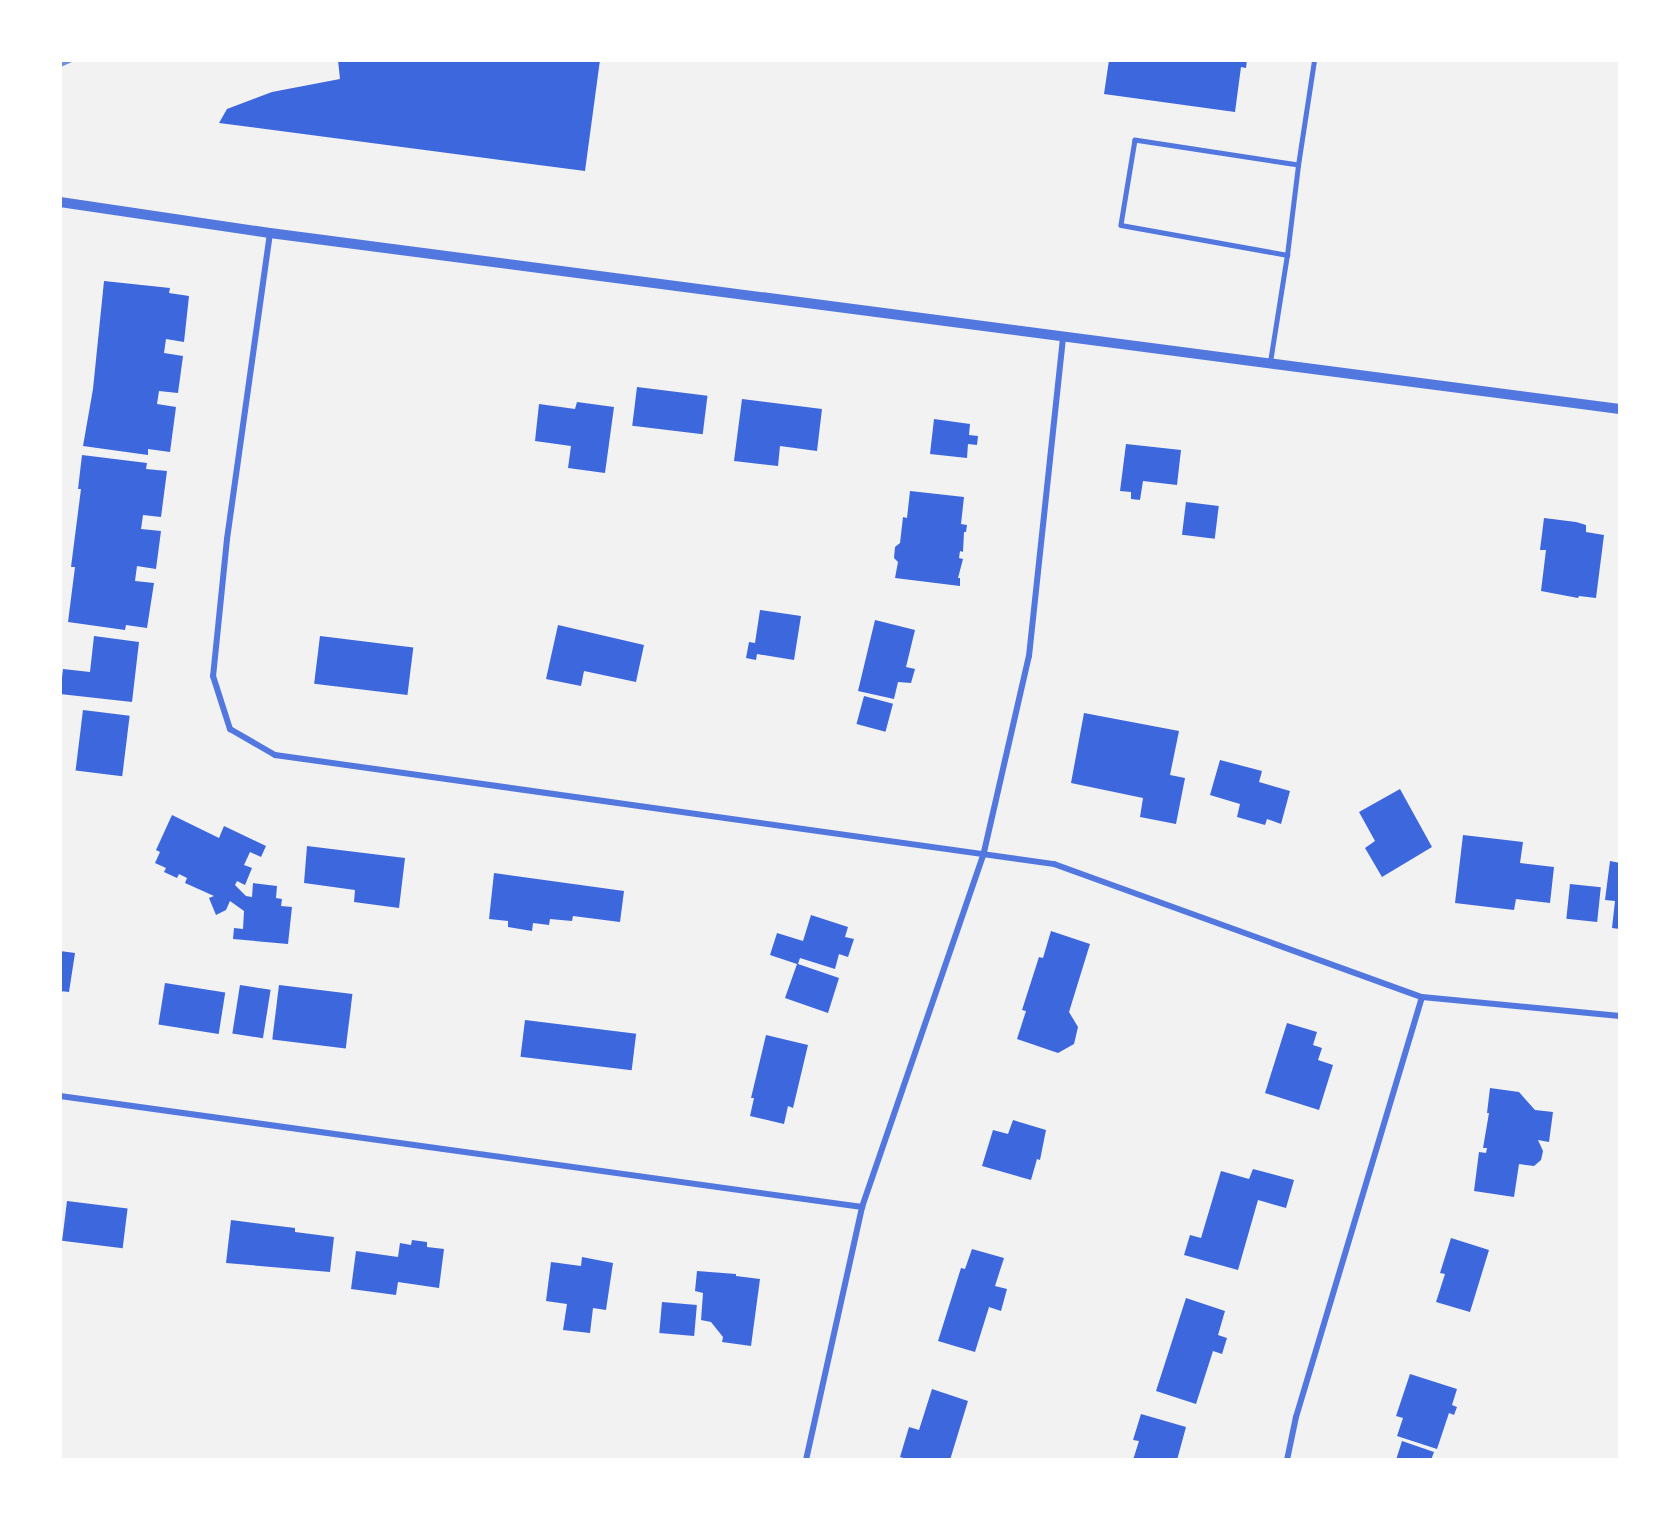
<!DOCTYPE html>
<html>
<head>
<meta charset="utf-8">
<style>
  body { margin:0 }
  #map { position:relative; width:1680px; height:1520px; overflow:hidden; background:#f2f2f2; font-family:Cabin,sans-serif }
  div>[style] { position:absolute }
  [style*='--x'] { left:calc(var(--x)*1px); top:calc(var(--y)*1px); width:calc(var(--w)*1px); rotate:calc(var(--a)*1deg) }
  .building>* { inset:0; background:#3d67dc; transform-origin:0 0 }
  .service>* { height:4.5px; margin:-2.25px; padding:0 2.25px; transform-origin:2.25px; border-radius:2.25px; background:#5277de }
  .minor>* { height:6px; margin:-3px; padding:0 3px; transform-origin:3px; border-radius:3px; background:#5277de }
  .tertiary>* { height:10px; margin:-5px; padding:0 5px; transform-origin:5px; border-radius:5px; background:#5277de }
  .rail>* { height:4.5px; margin:-2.25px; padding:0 2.25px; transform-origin:2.25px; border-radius:2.25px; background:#7290e2 }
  span { translate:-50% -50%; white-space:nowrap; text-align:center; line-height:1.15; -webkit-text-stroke:6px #fff; paint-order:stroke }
  .frame { position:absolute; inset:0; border:62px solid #fff; pointer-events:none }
</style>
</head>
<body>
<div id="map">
  <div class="building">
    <i style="clip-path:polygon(338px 60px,600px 60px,585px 171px,219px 123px,227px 109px,272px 92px,340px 79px)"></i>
    <i style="clip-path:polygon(1109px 60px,1247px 60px,1246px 68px,1241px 67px,1235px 112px,1104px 94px)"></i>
    <i style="clip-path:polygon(104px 281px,170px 288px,169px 293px,189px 296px,184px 342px,166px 339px,164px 353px,183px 356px,178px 393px,159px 391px,157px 404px,176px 407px,170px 452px,148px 449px,148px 455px,83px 446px,93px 389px)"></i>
    <i style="left:637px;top:387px;width:71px;height:39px;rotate:7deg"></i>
    <i style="clip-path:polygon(742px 399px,822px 409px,817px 451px,780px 446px,778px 466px,734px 461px)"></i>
    <i style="clip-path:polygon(577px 402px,614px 407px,605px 473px,568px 468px,571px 446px,535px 441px,539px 404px,575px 409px)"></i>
    <i style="clip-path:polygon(934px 419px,970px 424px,969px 435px,978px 436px,977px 445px,968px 444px,967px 458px,930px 454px)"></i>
    <i style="clip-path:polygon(1126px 444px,1181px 450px,1177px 485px,1143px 481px,1140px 500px,1131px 499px,1131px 492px,1120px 491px)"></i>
    <i style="clip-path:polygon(82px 455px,147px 463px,146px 469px,167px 471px,161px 517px,143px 515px,141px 529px,161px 531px,156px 569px,137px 566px,135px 581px,154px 583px,147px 628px,126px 625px,125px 630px,68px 622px,75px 567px,71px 567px,81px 489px,78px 489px)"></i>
    <i style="clip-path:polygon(910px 491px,964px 497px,961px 524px,967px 525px,966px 532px,964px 532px,963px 552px,960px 551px,959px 558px,963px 559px,958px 578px,960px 578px,960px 586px,895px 578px,898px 562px,894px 558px,895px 547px,900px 543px,903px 517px,907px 518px)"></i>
    <i style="left:1186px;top:502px;width:33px;height:33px;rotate:7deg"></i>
    <i style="clip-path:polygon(1544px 518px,1576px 522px,1586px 525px,1586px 532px,1604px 535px,1596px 598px,1579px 596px,1578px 598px,1541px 591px,1546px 550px,1540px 550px)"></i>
    <i style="clip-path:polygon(760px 610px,801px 616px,794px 660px,757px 654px,756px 660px,746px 658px,749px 642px,755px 643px)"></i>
    <i style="clip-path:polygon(875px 620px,915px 630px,906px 667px,915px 669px,911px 683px,898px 682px,894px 699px,858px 691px)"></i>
    <i style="clip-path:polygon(558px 625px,644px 645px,636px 682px,584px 671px,581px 686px,546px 679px)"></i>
    <i style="clip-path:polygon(94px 636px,139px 642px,132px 702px,60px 694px,63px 669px,90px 672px)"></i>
    <i style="left:320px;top:636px;width:94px;height:48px;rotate:7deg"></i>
    <i style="left:864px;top:696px;width:30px;height:29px;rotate:15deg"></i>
    <i style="left:83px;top:710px;width:47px;height:61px;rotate:7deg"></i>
    <i style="clip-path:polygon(1084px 713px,1179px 731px,1170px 775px,1185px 778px,1176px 824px,1140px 817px,1143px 798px,1071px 783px)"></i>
    <i style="clip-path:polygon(1220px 760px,1262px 771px,1259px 782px,1290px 791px,1281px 824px,1267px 819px,1265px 825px,1237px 817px,1240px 804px,1210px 795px)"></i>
    <i style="clip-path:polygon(1400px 789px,1432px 847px,1382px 877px,1365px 848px,1375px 841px,1359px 812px)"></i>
    <i style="clip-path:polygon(172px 815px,219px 838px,224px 826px,266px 846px,261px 857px,250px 852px,244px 865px,252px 868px,245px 885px,237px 881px,235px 885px,246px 896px,252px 897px,253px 883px,277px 886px,276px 898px,282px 899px,281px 906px,292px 907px,288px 944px,233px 939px,234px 928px,243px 929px,244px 911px,230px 901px,226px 910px,216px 915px,209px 898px,214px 896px,185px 883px,187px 878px,179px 874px,177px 878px,164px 872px,166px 868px,155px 863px,160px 852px,156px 850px)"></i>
    <i style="clip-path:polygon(1463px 835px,1523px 842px,1520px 863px,1554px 867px,1550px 903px,1516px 899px,1514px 910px,1455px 903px)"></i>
    <i style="clip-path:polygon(307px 846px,405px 858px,399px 908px,354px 902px,355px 890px,304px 883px)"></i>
    <i style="clip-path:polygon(1610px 861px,1620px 863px,1620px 929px,1612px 928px,1615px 901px,1605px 900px)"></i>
    <i style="clip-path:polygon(494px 873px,624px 891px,620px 922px,573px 916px,572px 921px,550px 919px,549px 925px,533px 923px,532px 931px,508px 927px,508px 921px,489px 919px)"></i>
    <i style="left:1570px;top:884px;width:31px;height:35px;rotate:6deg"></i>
    <i style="clip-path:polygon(811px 915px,848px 927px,845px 937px,854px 939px,848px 957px,839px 954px,835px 969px,800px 958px,798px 964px,839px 978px,828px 1013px,785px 998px,797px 964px,770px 955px,777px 933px,803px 941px)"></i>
    <i style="clip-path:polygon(1051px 931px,1090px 944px,1069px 1012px,1078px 1027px,1074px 1044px,1058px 1053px,1017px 1039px,1026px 1011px,1022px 1010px,1039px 957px,1043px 958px)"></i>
    <i style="clip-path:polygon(60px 951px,75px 953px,69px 992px,60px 991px)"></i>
    <i style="left:165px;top:983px;width:61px;height:42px;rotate:9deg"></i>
    <i style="left:240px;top:985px;width:31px;height:49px;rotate:9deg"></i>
    <i style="left:279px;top:985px;width:74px;height:55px;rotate:7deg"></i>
    <i style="left:525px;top:1020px;width:112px;height:37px;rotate:7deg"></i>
    <i style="clip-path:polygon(1287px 1023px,1317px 1032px,1313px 1045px,1322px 1048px,1318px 1060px,1333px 1065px,1319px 1110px,1265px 1093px)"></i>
    <i style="clip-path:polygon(766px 1035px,808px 1045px,793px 1108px,788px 1106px,784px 1124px,750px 1116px,754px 1098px,751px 1098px)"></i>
    <i style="clip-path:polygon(1490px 1088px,1519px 1092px,1535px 1110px,1553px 1112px,1549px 1142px,1538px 1140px,1543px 1151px,1541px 1160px,1534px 1166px,1519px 1164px,1514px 1197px,1474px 1191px,1479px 1152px,1486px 1153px,1487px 1148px,1483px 1148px,1489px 1113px,1487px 1113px)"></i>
    <i style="clip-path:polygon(1013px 1120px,1046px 1130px,1040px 1160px,1037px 1159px,1031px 1180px,982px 1166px,993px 1130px,1008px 1134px)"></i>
    <i style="clip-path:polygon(1253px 1169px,1294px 1180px,1286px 1208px,1258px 1200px,1238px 1270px,1184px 1255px,1190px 1235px,1201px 1238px,1221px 1171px,1249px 1179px)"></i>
    <i style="left:67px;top:1201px;width:61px;height:40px;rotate:7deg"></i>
    <i style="clip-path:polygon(231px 1220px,295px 1228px,295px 1232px,334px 1237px,330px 1272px,226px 1263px)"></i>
    <i style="clip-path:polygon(1451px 1238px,1489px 1250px,1470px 1312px,1436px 1302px,1445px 1274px,1440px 1273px)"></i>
    <i style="clip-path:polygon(412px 1240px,427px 1242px,427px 1247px,444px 1249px,439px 1288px,398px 1282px,396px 1295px,351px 1289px,356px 1251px,398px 1257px,400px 1243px,411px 1245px)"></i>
    <i style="clip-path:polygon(972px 1249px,1004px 1258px,995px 1286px,1007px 1289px,1001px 1311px,989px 1307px,975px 1352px,938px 1341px,961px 1268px,965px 1269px)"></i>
    <i style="clip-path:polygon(582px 1257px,613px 1263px,606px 1310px,593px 1308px,590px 1333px,563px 1330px,567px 1304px,546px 1301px,551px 1262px,581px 1266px)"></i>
    <i style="clip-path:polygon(697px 1271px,736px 1274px,736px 1276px,760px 1279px,751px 1346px,722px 1342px,723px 1337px,711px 1322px,701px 1320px,703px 1293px,695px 1291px)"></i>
    <i style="clip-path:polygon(1186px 1298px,1225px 1311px,1218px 1335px,1227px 1338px,1222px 1354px,1213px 1351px,1196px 1404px,1156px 1391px)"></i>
    <i style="left:662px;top:1302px;width:35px;height:31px;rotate:5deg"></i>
    <i style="clip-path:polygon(1410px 1374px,1457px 1389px,1452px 1405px,1457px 1407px,1454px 1415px,1449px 1413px,1437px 1449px,1397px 1436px,1403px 1418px,1396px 1416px)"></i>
    <i style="clip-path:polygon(932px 1389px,968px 1401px,950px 1460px,910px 1460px,900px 1457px,909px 1427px,919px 1430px)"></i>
    <i style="clip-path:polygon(1141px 1414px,1186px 1427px,1177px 1460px,1133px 1460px,1139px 1441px,1133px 1440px)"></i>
    <i style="clip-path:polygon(1402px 1441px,1434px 1452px,1431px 1460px,1396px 1460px)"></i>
  </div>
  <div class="service">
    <i style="--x:1298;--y:165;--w:106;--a:-81.3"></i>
    <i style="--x:1270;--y:362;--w:108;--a:-81"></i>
    <i style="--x:1287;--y:255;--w:91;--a:-83"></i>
    <i style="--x:1298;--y:165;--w:165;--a:-171.3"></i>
    <i style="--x:1135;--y:140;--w:86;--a:99.4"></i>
    <i style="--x:1121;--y:225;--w:169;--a:10.2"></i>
  </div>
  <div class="minor">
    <i style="--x:270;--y:233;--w:309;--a:98"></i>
    <i style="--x:227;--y:539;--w:138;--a:95.8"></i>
    <i style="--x:213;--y:676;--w:56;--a:72.2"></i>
    <i style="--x:230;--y:729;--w:52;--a:30"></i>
    <i style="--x:275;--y:755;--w:787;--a:7.97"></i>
    <i style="--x:1054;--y:864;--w:391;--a:19.9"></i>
    <i style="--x:1422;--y:997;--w:199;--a:5.5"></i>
    <i style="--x:60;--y:1096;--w:810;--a:7.88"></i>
    <i style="--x:806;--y:1460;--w:259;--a:-77.5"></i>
    <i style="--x:862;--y:1207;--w:375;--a:-71"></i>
    <i style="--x:984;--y:852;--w:201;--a:-77.1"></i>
    <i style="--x:1029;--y:656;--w:322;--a:-83.9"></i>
    <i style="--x:1287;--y:1460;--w:44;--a:-78.2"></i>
    <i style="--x:1296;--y:1417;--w:438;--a:-73.3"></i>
  </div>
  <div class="tertiary">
    <i style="--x:60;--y:202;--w:212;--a:8.4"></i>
    <i style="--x:270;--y:233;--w:1361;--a:7.43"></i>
  </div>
  <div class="rail">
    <i style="--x:60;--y:64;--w:10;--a:-24"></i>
  </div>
  <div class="frame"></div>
</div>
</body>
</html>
